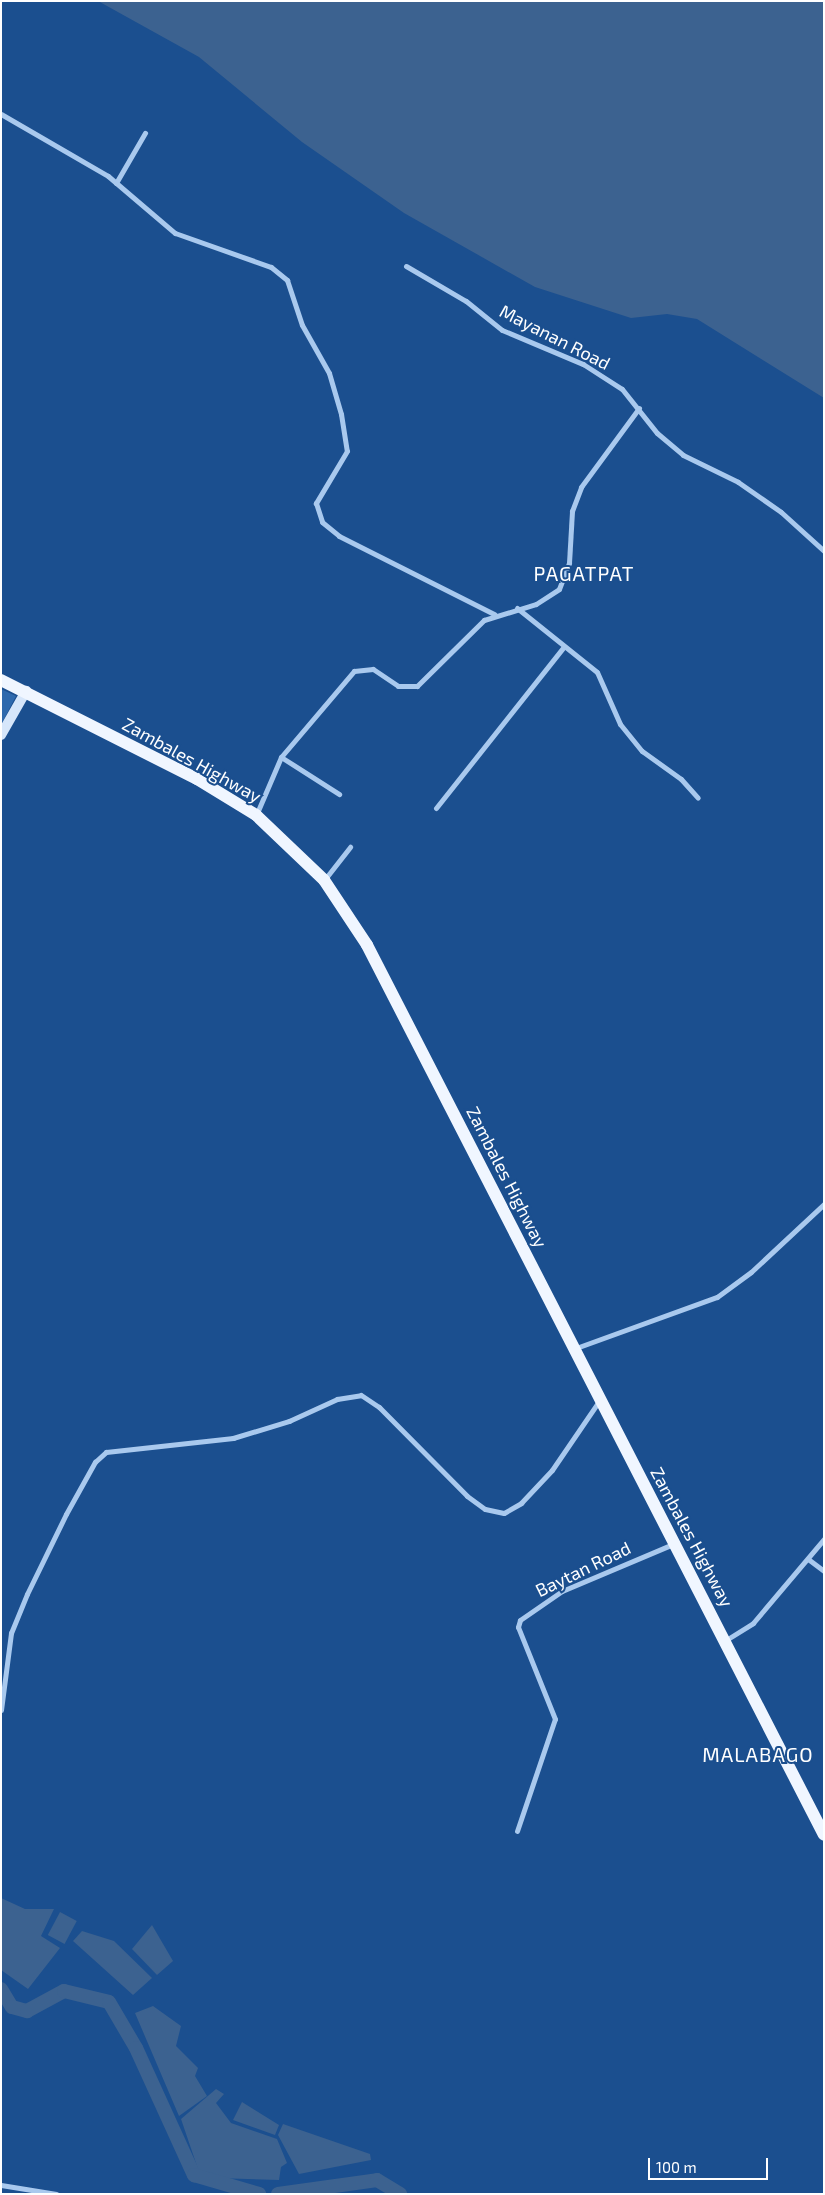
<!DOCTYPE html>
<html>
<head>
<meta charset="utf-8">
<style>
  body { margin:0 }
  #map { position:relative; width:825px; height:2195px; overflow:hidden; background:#1b4f8f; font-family:"Exo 2",sans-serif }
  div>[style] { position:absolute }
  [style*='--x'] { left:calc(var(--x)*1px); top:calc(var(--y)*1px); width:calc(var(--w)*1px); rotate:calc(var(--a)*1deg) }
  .green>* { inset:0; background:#2e69ad }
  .water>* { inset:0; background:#3c6290; transform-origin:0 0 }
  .river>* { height:14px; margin:-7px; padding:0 7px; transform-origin:7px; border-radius:7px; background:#3c6290 }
  .street>* { height:5px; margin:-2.5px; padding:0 2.5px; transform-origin:2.5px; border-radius:2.5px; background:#a9c9ee }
  .secondary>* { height:10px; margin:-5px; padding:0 5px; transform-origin:5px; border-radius:5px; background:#d6e6fa }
  .primary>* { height:12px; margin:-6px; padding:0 6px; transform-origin:6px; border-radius:6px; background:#f0f6ff }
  span { translate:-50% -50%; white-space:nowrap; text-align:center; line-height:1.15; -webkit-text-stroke:4px #1b4f8f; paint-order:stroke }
  .street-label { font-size:18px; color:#fff }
  .quarter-label { font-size:20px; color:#fff; letter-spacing:1px }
  .frame { position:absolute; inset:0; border:2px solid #fff; pointer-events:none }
  .scale { position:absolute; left:648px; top:2158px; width:120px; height:22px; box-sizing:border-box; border:2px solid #fff; border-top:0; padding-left:6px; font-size:15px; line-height:18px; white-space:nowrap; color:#fff; -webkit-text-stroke:4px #1b4f8f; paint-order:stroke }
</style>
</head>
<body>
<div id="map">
  <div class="green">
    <i style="clip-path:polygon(1px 689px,16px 696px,1px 725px)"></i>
  </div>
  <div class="water">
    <i style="clip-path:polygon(98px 1px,824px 1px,824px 398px,697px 319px,667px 314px,631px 318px,535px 287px,404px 213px,302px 142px,199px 57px)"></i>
    <i style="clip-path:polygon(1px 1898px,25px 1909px,54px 1909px,41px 1936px,60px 1948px,28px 1989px,1px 1970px)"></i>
    <i style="left:60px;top:1912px;width:19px;height:26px;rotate:28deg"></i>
    <i style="clip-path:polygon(152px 1925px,173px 1961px,157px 1975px,132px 1949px)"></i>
    <i style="clip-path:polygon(82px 1931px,114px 1941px,152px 1978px,133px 1995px,73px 1941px)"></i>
    <i style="clip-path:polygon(153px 2006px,181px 2026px,176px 2046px,198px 2068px,195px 2076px,207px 2096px,179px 2116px,135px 2013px)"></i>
    <i style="clip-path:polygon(216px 2089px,224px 2094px,216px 2103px,231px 2123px,277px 2139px,287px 2163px,281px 2167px,279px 2180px,215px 2178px,199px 2172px,181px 2119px)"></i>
    <i style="clip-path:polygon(242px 2102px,279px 2125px,275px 2135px,233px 2120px)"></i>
    <i style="clip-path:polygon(283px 2124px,370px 2154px,371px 2160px,299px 2174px,278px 2135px)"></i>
  </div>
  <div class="river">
    <i style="--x:1;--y:1989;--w:21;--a:59"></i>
    <i style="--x:12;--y:2007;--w:16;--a:15"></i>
    <i style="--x:27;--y:2011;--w:42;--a:-28.4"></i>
    <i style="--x:64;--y:1991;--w:46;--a:13.7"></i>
    <i style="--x:109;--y:2002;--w:53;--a:59.6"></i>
    <i style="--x:136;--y:2048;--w:140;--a:65.5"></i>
    <i style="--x:194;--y:2175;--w:68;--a:16.3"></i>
    <i style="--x:278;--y:2194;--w:100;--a:-8"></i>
    <i style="--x:377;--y:2180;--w:27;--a:31"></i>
  </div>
  <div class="street">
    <i style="--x:1;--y:114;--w:124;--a:30.1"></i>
    <i style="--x:108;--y:176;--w:88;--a:40.4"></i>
    <i style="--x:175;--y:233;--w:102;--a:19.5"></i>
    <i style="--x:271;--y:267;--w:21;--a:39"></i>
    <i style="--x:287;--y:280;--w:47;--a:71.6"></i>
    <i style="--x:302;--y:325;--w:55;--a:60.6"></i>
    <i style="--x:329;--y:373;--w:43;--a:73.7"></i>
    <i style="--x:341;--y:414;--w:37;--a:81"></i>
    <i style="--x:347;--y:451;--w:61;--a:120.8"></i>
    <i style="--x:316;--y:503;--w:20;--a:72"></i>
    <i style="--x:322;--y:522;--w:22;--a:39"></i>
    <i style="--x:339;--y:536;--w:174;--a:26.7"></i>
    <i style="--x:116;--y:183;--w:58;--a:-59.9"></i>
    <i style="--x:406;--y:266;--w:69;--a:30.3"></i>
    <i style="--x:466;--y:301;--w:46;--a:38.9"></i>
    <i style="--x:502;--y:330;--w:88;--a:22.8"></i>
    <i style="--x:583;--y:364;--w:46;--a:32.7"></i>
    <i style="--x:622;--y:389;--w:56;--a:51.5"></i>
    <i style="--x:657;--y:433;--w:34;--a:40"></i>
    <i style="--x:683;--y:455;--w:61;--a:26.1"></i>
    <i style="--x:738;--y:482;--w:52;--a:34.9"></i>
    <i style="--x:781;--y:512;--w:58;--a:42.2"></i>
    <i style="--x:517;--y:608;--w:102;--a:38.7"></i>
    <i style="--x:597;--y:672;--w:57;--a:66.1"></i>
    <i style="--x:620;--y:724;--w:35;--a:51"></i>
    <i style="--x:642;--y:751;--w:48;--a:35.7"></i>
    <i style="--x:681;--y:779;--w:25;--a:48"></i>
    <i style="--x:281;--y:757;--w:69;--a:32.5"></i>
    <i style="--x:436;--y:808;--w:204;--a:-51.6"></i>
    <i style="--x:257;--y:813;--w:61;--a:-66.8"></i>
    <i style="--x:281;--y:757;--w:113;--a:-49.7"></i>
    <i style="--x:354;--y:671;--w:19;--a:-6"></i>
    <i style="--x:373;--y:669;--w:30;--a:34"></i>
    <i style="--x:398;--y:686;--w:19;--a:0"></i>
    <i style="--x:417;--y:686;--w:94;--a:-44.6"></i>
    <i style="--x:484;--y:620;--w:54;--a:-17.1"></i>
    <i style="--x:536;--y:604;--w:27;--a:-33"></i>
    <i style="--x:559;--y:589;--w:28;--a:-69"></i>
    <i style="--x:569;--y:563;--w:52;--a:-86.7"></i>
    <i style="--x:572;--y:511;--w:26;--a:-69"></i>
    <i style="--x:581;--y:487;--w:98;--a:-53.7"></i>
    <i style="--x:325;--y:879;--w:41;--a:-52"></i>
    <i style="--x:576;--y:1348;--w:150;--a:-19.9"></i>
    <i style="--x:717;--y:1297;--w:42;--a:-36.3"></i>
    <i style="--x:751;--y:1272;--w:100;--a:-43"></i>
    <i style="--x:808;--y:1559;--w:20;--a:37"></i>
    <i style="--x:726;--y:1640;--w:32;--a:-32"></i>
    <i style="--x:753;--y:1623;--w:110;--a:-49.8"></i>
    <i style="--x:1;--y:1710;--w:78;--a:-82.6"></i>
    <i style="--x:11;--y:1633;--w:42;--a:-67.7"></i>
    <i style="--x:27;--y:1594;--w:89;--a:-64"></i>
    <i style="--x:66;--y:1514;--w:60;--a:-60.9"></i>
    <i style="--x:95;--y:1462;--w:15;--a:-42"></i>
    <i style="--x:106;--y:1452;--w:128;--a:-6.3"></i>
    <i style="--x:233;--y:1438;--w:59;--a:-16.9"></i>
    <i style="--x:289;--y:1421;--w:53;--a:-24.6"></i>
    <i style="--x:337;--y:1399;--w:24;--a:-9"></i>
    <i style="--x:361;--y:1395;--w:22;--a:34"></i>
    <i style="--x:379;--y:1407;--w:125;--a:45.3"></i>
    <i style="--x:467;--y:1496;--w:22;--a:36"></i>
    <i style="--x:485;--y:1509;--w:19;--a:12"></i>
    <i style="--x:504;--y:1513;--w:20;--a:-30"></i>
    <i style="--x:521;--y:1503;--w:45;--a:-46.8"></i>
    <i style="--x:552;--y:1470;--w:83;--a:-55.7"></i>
    <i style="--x:517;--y:1831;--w:118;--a:-71.3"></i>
    <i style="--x:555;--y:1719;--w:99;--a:-111.9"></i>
    <i style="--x:518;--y:1627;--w:7;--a:-74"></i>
    <i style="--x:520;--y:1620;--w:51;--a:-34.6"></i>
    <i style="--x:562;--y:1591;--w:121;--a:-22.9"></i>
    <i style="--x:1;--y:2185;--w:56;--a:9.3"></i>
  </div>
  <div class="secondary">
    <i style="--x:1;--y:735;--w:51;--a:-60.4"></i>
  </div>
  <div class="primary">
    <i style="--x:1;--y:680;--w:220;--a:26.8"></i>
    <i style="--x:197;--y:779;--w:69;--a:31.4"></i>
    <i style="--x:256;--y:815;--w:94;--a:43.7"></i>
    <i style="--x:324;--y:880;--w:78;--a:56.5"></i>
    <i style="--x:367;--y:945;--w:1000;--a:62.82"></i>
  </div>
  <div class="street-label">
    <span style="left:555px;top:337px;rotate:27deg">Mayanan Road</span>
    <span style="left:192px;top:760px;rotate:29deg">Zambales Highway</span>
    <span style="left:507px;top:1177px;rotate:63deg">Zambales Highway</span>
    <span style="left:692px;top:1537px;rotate:62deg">Zambales Highway</span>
    <span style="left:583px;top:1569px;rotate:-26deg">Baytan Road</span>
  </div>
  <div class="quarter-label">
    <span style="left:584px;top:573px">PAGATPAT</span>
    <span style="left:758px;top:1754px">MALABAGO</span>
  </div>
  <div class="frame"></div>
  <div class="scale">100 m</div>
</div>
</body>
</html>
